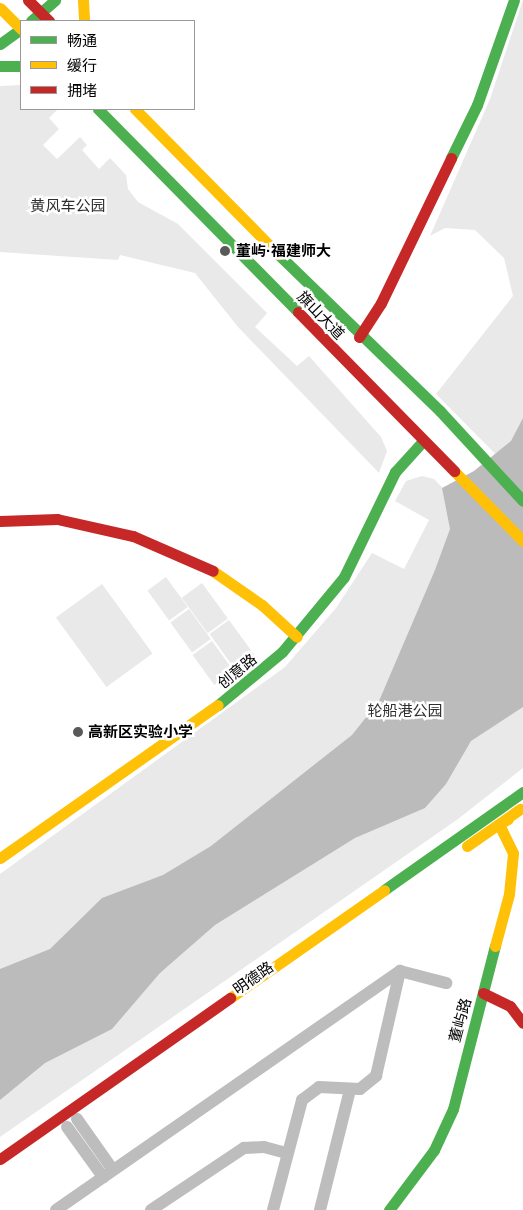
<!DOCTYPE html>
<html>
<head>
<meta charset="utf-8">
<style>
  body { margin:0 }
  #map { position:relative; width:523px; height:1210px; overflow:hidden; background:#fff; font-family:Arial,"Noto Sans SC",sans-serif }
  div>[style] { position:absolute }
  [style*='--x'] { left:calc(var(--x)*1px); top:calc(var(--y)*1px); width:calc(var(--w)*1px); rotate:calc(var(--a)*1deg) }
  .green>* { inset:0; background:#e9e9e9; transform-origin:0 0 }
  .water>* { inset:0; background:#bbb }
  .street>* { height:12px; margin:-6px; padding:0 6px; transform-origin:6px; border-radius:6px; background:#bdbdbd }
  .fast>* { height:11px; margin:-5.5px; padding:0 5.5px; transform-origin:5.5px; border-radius:5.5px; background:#4caf50 }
  .slow>* { height:11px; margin:-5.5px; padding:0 5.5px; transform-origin:5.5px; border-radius:5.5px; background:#ffc107 }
  .jam>* { height:11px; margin:-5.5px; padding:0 5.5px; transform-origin:5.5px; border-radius:5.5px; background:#c62828 }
  .dots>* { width:14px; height:14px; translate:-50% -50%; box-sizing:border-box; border:2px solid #fff; border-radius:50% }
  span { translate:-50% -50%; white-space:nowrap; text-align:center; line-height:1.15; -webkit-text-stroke:5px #fff; paint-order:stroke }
  .park-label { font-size:15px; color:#2e2e2e }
  .poi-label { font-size:15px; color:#000; font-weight:700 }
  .left { translate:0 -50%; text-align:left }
  .street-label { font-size:15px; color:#000 }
  .legend { position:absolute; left:20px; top:20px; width:175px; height:90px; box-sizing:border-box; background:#fff; border:1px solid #999; margin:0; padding:6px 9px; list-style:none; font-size:15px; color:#000 }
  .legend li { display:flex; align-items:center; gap:10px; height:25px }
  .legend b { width:25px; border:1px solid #999 }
</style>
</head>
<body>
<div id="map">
  <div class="green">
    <i style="clip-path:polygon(523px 0,523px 482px,436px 394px,513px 296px,504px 258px,475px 230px,445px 228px,430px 236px,490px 99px)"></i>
    <i style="clip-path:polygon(21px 85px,21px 109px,58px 109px,49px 118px,59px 129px,43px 145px,57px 159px,80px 137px,87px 145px,82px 150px,99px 169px,110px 158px,126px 175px,128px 189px,138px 202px,178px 224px,267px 313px,255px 327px,297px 366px,309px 356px,381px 437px,387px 451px,379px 473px,238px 327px,195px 273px,120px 255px,118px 260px,0 252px,0 86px)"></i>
    <i style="clip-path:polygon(422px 476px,434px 479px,523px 571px,523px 768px,458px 819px,0 1137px,0 874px,285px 667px,336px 608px,372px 553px,404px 569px,429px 520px,395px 501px,406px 481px)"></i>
    <i style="left:166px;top:577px;width:37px;height:23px;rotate:54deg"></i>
    <i style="left:202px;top:583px;width:44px;height:25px;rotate:54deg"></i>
    <i style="left:102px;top:584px;width:86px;height:57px;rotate:54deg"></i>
    <i style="left:189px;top:609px;width:37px;height:23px;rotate:54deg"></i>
    <i style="left:229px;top:620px;width:43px;height:24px;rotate:54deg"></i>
    <i style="left:212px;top:641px;width:37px;height:24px;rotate:54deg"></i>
  </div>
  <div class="water">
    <i style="clip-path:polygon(523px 418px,523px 707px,471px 741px,446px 784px,425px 808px,355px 838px,215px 925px,160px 973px,112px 1029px,45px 1063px,0 1100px,0 969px,50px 949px,102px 898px,163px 875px,211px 846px,352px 735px,379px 701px,435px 570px,450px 529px,442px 488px,474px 471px,511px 441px)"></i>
  </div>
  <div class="street">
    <i style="--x:77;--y:1119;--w:62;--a:54.8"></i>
    <i style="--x:67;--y:1127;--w:62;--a:54.2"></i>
    <i style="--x:56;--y:1210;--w:419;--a:-34.8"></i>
    <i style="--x:400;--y:971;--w:48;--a:14.6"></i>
    <i style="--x:151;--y:1210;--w:112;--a:-33.7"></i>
    <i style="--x:244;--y:1148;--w:20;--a:-3"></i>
    <i style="--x:264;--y:1147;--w:24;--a:15"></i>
    <i style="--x:273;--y:1210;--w:114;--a:-75.2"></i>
    <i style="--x:302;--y:1100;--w:21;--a:-37"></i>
    <i style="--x:319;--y:1087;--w:41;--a:2.8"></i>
    <i style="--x:360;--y:1089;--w:21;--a:-39"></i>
    <i style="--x:376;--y:1076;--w:108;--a:-77.1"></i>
    <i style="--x:320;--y:1210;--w:124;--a:-76"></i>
  </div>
  <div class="fast">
    <i style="--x:31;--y:21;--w:32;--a:-41"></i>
    <i style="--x:0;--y:44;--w:26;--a:-36"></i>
    <i style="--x:0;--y:66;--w:21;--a:0"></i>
    <i style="--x:98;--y:109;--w:285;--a:45.4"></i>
    <i style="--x:451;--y:158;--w:59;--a:-63.9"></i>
    <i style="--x:477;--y:105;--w:111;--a:-70.6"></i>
    <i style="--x:278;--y:254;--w:226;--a:44.1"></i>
    <i style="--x:440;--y:411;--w:122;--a:47.3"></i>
    <i style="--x:218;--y:705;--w:83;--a:-39.6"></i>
    <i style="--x:282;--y:652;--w:97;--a:-50.4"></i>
    <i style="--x:344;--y:577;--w:117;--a:-64.1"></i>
    <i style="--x:395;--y:472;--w:42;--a:-47.9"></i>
    <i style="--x:384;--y:890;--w:170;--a:-35.2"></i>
    <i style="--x:389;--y:1210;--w:75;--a:-53.1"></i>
    <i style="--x:434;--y:1150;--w:45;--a:-65.1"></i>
    <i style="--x:453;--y:1109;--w:168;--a:-75.6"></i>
  </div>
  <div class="slow">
    <i style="--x:83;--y:0;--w:21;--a:87"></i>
    <i style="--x:0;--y:8;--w:30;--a:45"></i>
    <i style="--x:135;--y:109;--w:204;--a:45.4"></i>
    <i style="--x:454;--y:471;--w:98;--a:45.4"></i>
    <i style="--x:213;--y:571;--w:60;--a:34.8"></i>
    <i style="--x:262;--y:605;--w:47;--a:42.4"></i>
    <i style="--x:467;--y:846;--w:65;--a:-34.9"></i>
    <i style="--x:0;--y:858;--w:266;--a:-35.1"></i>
    <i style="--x:495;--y:946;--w:54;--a:-74.9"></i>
    <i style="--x:509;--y:894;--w:41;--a:-84.4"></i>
    <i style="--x:513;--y:853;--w:32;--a:-116"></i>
    <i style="--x:499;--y:824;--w:10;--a:-29"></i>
    <i style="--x:230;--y:998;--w:188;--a:-35"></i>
  </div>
  <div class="jam">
    <i style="--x:28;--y:0;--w:30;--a:45"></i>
    <i style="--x:298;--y:312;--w:223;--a:45.5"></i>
    <i style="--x:359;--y:337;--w:40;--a:-57.1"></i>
    <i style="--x:381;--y:303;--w:161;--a:-64.2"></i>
    <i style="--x:0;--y:521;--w:57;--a:-2"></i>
    <i style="--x:57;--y:519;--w:78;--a:12.6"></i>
    <i style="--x:133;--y:536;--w:87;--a:23.6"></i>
    <i style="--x:483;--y:993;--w:30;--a:26"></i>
    <i style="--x:510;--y:1006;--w:21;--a:53"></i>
    <i style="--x:0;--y:1159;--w:281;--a:-35"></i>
  </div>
  <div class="dots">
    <i style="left:225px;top:251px;background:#595959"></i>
    <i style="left:78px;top:732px;background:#595959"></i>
  </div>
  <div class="park-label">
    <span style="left:68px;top:206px">黄风车公园</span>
    <span style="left:405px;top:711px">轮船港公园</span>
  </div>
  <div class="poi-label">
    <span class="left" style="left:236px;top:251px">董屿·福建师大</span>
    <span class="left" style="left:88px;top:732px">高新区实验小学</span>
  </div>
  <div class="street-label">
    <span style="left:321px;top:315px;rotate:46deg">旗山大道</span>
    <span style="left:237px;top:671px;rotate:-39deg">创意路</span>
    <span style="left:253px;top:978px;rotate:-35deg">明德路</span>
    <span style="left:460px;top:1020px;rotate:-75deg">董屿路</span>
  </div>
  <ul class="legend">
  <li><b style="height:6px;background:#4caf50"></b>畅通</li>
  <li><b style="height:6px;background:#ffc107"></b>缓行</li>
  <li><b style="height:6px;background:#c62828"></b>拥堵</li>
  </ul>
</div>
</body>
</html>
